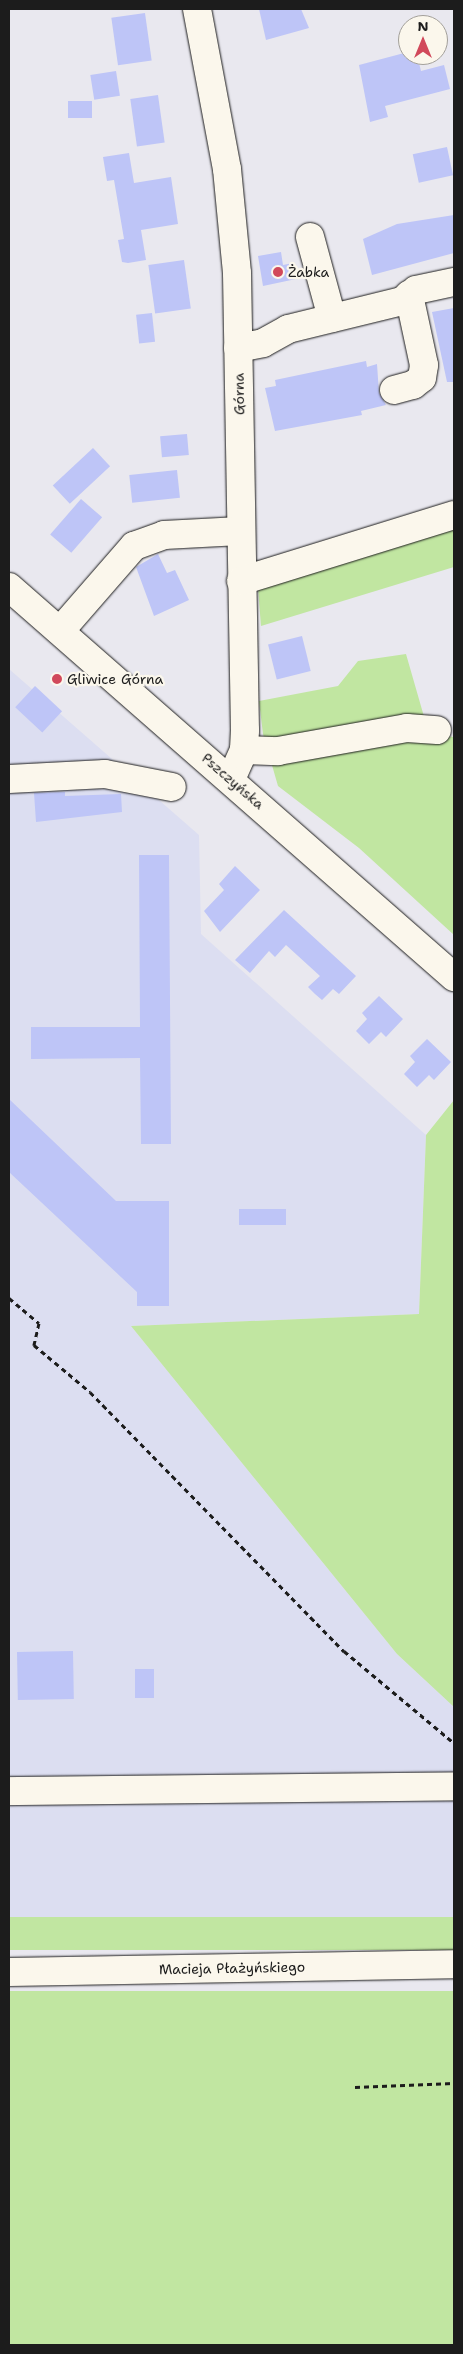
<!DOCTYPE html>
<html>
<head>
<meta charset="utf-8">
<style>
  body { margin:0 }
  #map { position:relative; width:463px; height:2354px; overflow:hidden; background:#e9e8ef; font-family:"Shantell Sans",sans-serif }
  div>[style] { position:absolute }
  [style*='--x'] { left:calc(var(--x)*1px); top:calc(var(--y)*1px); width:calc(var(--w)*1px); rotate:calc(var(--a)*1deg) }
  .built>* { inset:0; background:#dcdef1 }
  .green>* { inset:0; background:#c1e6a1; transform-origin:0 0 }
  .building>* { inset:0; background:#bec5f7; transform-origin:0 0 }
  .path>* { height:3px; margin-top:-1.5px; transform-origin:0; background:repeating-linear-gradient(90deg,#1c1c1c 0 5px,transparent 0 9px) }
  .roads { filter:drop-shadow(0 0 1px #1c1c1c) drop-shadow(0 0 1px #1c1c1c) }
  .minor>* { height:28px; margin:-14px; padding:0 14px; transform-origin:14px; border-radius:14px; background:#fbf7ec }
  .major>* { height:28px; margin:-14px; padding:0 14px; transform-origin:14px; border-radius:14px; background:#fbf7ec }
  .dots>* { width:14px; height:14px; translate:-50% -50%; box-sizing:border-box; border:2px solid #fbf7ec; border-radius:50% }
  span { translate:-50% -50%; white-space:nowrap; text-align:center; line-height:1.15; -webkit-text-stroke:4.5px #fbf7ec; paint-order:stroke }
  .poi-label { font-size:14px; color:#1c1c1c }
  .left { translate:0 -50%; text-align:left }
  .street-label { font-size:14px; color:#1c1c1c }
  .frame { position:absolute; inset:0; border:10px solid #1c1c1c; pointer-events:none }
  .north { position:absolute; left:398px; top:15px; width:50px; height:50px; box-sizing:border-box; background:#fbf7ec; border:1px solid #a29f99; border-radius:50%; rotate:0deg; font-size:14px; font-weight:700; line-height:20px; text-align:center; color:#1c1c1c }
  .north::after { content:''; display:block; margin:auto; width:18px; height:22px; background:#d1495b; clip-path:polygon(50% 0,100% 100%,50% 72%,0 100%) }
</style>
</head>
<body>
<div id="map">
  <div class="built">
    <i style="clip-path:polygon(9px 669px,199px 835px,201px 934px,426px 1135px,419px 1314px,131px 1326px,397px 1654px,454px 1707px,454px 1917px,9px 1920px)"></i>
  </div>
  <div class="green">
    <i style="clip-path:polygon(454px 525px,454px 567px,261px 626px,258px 588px)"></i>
    <i style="clip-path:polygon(406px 654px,429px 734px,454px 737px,454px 935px,359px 848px,278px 786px,263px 734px,259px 701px,338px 686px,358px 661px)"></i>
    <i style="clip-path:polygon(454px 1100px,454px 1707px,397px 1654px,131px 1326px,419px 1314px,426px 1135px)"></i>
    <i style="left:454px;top:1917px;width:33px;height:445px;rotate:90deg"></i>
    <i style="left:454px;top:1991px;width:354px;height:445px;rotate:90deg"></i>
  </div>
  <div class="building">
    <i style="clip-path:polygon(259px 9px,301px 9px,309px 28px,266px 40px)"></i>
    <i style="left:145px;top:13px;width:48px;height:34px;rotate:82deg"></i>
    <i style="clip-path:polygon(408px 52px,417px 55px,421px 71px,444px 65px,450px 89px,385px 106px,388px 117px,370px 122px,359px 65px)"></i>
    <i style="left:116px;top:71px;width:25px;height:26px;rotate:81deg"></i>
    <i style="left:158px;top:95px;width:48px;height:28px;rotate:82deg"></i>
    <i style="left:92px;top:101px;width:17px;height:24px;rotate:90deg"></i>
    <i style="left:447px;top:147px;width:29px;height:35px;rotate:78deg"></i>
    <i style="clip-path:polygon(129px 153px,134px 183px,171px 177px,178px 224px,141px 230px,146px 260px,128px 263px,122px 262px,118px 240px,124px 239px,114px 180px,107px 181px,103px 157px)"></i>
    <i style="clip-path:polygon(454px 215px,454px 253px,372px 275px,363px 239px,397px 224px)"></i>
    <i style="clip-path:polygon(281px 252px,283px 265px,293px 263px,296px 279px,263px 286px,258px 256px)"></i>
    <i style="left:184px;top:260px;width:49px;height:36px;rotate:82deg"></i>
    <i style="clip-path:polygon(454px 308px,454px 382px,447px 382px,432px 312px)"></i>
    <i style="left:152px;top:313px;width:29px;height:16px;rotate:84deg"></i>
    <i style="clip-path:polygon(366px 361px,367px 367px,377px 364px,379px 393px,386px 405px,361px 411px,362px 415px,275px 431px,265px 388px,276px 386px,275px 380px)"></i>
    <i style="left:187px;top:434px;width:21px;height:27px;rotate:85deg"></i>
    <i style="left:93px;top:448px;width:25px;height:55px;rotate:47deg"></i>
    <i style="left:177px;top:470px;width:28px;height:48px;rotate:84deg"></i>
    <i style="left:81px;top:499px;width:28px;height:47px;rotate:41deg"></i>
    <i style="clip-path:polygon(158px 554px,167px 573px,175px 570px,189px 600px,154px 616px,136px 567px)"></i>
    <i style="left:302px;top:636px;width:36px;height:35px;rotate:76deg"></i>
    <i style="left:35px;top:686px;width:37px;height:29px;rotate:43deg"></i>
    <i style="clip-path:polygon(65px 792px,65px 796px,121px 794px,122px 812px,36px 822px,34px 793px)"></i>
    <i style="clip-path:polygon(139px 855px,169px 855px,171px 1144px,141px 1144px,140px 1058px,31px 1059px,31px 1027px,140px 1027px)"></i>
    <i style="clip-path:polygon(235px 866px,260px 890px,220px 932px,204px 911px,224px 890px,219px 884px)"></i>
    <i style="clip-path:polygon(284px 910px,356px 976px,339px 994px,333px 989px,322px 1000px,315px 994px,308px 987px,320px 976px,286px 945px,275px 957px,269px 951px,250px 973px,235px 960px)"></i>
    <i style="clip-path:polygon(379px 996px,403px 1019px,386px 1037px,381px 1032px,369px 1044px,356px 1031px,367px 1019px,362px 1013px)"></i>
    <i style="clip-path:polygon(427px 1039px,451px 1062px,434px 1080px,429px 1075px,417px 1087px,404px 1074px,415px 1062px,410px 1056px)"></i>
    <i style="clip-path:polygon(9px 1099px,116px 1201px,169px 1201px,169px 1306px,137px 1306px,137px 1292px,9px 1172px)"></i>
    <i style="left:286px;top:1209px;width:16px;height:47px;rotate:90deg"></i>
    <i style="left:73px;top:1651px;width:48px;height:56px;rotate:89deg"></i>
    <i style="left:135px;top:1669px;width:19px;height:29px"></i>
  </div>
  <div class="path">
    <i style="--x:9;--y:1298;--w:39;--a:40"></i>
    <i style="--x:39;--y:1323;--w:23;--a:103"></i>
    <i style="--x:34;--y:1345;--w:73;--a:40"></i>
    <i style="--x:90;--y:1392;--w:363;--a:45.6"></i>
    <i style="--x:344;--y:1651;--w:143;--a:39.9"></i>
    <i style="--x:355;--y:2087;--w:99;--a:-2.3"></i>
  </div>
  <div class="roads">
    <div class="minor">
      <i style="--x:197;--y:9;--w:163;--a:79.4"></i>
      <i style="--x:227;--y:169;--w:104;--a:84.5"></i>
      <i style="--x:237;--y:273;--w:457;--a:89"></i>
      <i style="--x:245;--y:730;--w:20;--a:93"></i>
      <i style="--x:244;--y:750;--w:32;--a:114"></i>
      <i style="--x:310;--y:237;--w:84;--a:74.8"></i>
      <i style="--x:238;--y:348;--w:25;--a:-11"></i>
      <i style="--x:263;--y:343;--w:29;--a:-29"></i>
      <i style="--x:288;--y:329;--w:117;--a:-13.8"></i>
      <i style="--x:402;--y:301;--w:18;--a:-38"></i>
      <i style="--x:416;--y:290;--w:39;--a:-12"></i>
      <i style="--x:394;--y:390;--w:20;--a:-15"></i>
      <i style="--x:413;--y:385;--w:11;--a:-38"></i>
      <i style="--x:422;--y:378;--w:13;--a:-81"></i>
      <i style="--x:424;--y:365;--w:72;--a:-102.1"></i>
      <i style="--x:241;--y:581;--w:223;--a:-17.2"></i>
      <i style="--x:60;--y:631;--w:113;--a:-49"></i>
      <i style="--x:134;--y:546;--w:32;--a:-20"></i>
      <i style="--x:164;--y:535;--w:76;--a:-3"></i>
      <i style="--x:244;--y:750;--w:34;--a:2"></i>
      <i style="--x:278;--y:751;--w:131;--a:-10.1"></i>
      <i style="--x:407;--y:728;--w:30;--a:4"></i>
      <i style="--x:9;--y:779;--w:96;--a:-3"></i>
      <i style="--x:105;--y:774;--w:68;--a:11"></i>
      <i style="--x:9;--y:1791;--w:445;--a:-0.6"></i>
      <i style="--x:9;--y:1972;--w:445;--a:-1"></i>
    </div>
    <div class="major">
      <i style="--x:9;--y:587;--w:592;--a:41.23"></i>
    </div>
  </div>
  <div class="dots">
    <i style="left:278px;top:272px;background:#d1495b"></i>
    <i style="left:57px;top:679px;background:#d1495b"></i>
  </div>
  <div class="poi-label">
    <span class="left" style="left:288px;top:272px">Żabka</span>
    <span class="left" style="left:67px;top:679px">Gliwice Górna</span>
  </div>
  <div class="street-label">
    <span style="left:239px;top:394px;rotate:-91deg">Górna</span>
    <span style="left:233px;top:781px;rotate:41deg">Pszczyńska</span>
    <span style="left:232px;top:1968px;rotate:-1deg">Macieja Płażyńskiego</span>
  </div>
  <div class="frame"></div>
  <div class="north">N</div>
</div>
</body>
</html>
